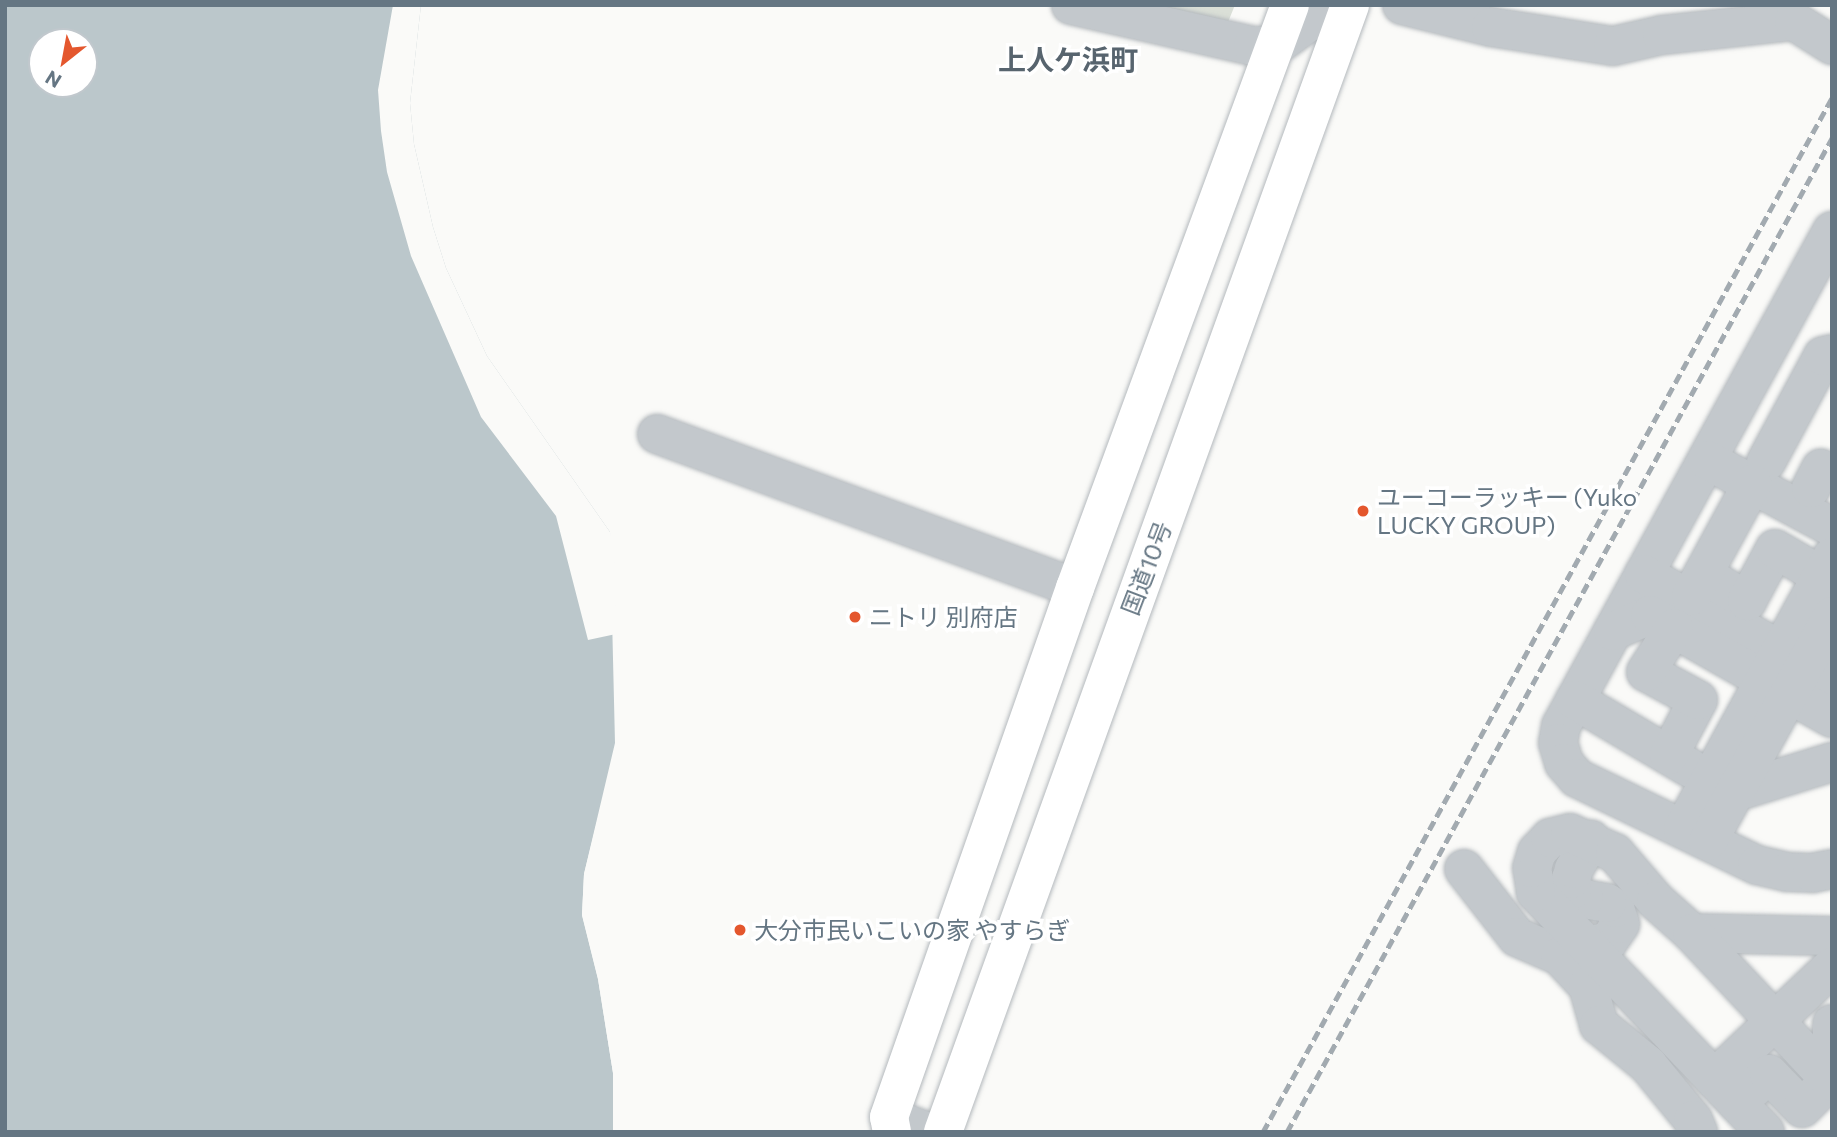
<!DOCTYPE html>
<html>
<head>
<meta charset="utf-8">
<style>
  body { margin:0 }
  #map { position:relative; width:1837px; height:1137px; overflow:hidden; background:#fafaf8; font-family:Commissioner,"Noto Sans JP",sans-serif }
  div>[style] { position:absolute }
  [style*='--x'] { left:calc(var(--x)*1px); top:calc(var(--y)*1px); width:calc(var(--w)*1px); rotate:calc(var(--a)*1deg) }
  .green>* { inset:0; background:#dadfd7 }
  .water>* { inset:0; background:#bbc7cb }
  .pier>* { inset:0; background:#fafaf8 }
  .roads { filter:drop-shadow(0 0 2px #b4b9bd) drop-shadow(0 0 2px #b4b9bd) }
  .minor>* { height:38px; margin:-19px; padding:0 19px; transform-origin:19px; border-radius:19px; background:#c3c8cc }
  .highway>* { height:38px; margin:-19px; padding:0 19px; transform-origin:19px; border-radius:19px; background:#fff }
  .rail>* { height:5px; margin-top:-2.5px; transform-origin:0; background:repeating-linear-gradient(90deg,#a2aab0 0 10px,transparent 0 15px) }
  .dots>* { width:19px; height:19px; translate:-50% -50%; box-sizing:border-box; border:4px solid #fff; border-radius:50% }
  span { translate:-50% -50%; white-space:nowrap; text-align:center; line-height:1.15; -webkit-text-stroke:7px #fff; paint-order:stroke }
  .poi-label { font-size:24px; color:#657683 }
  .left { translate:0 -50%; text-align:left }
  .street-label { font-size:24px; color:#657683 }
  .quarter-label { font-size:28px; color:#57646e; font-weight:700 }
  .frame { position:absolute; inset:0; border:7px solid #657683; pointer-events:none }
  .north { position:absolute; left:28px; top:28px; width:70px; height:70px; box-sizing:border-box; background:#fff; border:2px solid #c1c8cd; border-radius:50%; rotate:211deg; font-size:19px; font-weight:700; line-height:28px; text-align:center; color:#657683 }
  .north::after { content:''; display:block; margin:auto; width:24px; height:32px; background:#e4572e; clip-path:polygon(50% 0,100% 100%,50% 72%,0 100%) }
</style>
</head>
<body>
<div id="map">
  <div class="green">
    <i style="clip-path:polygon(1126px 5px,1235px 5px,1226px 27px)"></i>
  </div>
  <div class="water">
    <i style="clip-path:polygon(evenodd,5px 5px,421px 5px,410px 103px,414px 144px,433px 227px,446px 268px,487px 356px,610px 532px,615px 743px,584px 874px,582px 915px,598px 979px,613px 1073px,613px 1132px,5px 1132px,5px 5px,42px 42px,84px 42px,84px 84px,42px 84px,42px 42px)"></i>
  </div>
  <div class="pier">
    <i style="clip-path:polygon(393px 5px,421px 5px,410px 103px,414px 144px,433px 227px,446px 268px,487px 356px,610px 532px,614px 548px,616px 634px,588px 640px,556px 516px,481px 417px,411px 256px,387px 172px,381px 131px,378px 90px)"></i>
    <i style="clip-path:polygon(613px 757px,616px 759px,587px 875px,586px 914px,601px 979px,616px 1072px,617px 1132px,613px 1132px,613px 1073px,598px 979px,582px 915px,584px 874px)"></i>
  </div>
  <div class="roads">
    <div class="minor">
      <i style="--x:1071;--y:5;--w:187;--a:12.7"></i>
      <i style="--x:1253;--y:46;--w:23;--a:0"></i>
      <i style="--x:1276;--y:46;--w:69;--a:-36.2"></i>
      <i style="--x:1402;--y:5;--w:92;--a:13.9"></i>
      <i style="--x:1491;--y:27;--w:123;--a:8.9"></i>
      <i style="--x:1613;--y:46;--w:50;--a:-12.7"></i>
      <i style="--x:1662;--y:35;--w:133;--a:-6.1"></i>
      <i style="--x:1794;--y:21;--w:45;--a:32.3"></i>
      <i style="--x:1832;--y:231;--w:564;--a:118.7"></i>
      <i style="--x:1561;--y:726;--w:17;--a:100"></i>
      <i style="--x:1558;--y:743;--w:21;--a:73"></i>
      <i style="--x:1564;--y:763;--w:20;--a:49"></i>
      <i style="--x:1577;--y:778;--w:200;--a:25.8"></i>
      <i style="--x:1757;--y:865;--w:31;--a:13"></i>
      <i style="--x:1787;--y:872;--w:25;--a:2"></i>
      <i style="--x:1812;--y:873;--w:20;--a:-11"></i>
      <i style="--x:657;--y:434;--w:445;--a:20.2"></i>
      <i style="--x:1707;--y:460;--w:142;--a:28.2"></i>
      <i style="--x:1766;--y:462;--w:120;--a:-61.7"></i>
      <i style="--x:1823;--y:356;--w:9;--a:-13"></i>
      <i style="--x:1811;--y:488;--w:22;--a:-63"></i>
      <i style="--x:1644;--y:574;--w:215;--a:29.2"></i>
      <i style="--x:1703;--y:574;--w:52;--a:31.5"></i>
      <i style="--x:1747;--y:601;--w:59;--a:-61.7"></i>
      <i style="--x:1775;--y:549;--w:54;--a:29.9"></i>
      <i style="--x:1691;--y:596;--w:128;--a:-61.4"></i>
      <i style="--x:1613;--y:631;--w:40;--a:-23.4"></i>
      <i style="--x:1650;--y:615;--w:209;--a:29.5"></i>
      <i style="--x:1575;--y:700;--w:134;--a:30.6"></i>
      <i style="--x:1669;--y:755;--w:62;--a:-62.2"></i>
      <i style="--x:1698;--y:700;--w:59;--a:-151.7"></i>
      <i style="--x:1646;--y:672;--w:52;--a:-57.5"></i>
      <i style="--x:1735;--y:792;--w:102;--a:-17.2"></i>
      <i style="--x:1683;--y:829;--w:310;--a:-61.3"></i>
      <i style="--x:1708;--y:841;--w:257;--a:-61.1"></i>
      <i style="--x:1464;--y:869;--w:86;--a:52.1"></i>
      <i style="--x:1517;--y:937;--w:47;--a:23.8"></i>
      <i style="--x:1560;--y:956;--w:41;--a:47"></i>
      <i style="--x:1588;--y:986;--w:41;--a:74.2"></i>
      <i style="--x:1599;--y:1025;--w:63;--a:39.2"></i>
      <i style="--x:1648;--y:1065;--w:71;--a:50.7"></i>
      <i style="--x:1693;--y:1120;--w:13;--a:67"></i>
      <i style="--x:1692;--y:933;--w:140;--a:1.2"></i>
      <i style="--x:1588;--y:945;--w:20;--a:-9"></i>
      <i style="--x:1608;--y:942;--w:22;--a:-56"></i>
      <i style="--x:1620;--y:924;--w:17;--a:-107"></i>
      <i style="--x:1615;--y:908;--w:9;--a:-148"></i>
      <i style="--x:1607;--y:903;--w:23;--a:-170"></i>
      <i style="--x:1584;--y:899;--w:15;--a:-143"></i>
      <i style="--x:1572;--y:890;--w:11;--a:-95"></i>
      <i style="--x:1571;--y:879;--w:10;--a:-73"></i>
      <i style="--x:1574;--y:869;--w:34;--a:-60"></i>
      <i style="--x:1832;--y:1024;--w:14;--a:90"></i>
      <i style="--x:1714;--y:1079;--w:163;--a:-43.5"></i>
      <i style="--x:1737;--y:1103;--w:43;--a:-42.2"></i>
      <i style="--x:1769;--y:1074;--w:47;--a:45.9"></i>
      <i style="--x:1802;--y:1108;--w:40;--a:-45"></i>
      <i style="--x:889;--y:1117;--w:42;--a:21"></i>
      <i style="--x:1765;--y:1132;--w:332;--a:-133.7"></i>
      <i style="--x:1536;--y:892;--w:24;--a:-99"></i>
      <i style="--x:1532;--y:868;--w:17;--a:-73"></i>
      <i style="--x:1537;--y:852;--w:19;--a:-47"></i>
      <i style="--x:1550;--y:838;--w:21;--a:-14"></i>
      <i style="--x:1570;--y:833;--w:49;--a:24"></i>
      <i style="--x:1615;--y:853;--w:63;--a:49.5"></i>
      <i style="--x:1656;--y:901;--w:48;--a:41.6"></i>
      <i style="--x:1692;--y:933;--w:204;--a:46.8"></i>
    </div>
    <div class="highway">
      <i style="--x:892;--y:1132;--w:15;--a:-101"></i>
      <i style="--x:889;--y:1117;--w:561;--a:-70.63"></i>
      <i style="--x:1075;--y:588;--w:621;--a:-69.76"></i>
      <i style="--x:943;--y:1132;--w:1198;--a:-70.14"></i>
    </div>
  </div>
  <div class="rail">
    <i style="--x:1263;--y:1132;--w:1180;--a:-61.18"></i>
    <i style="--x:1287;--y:1132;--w:1134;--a:-61.26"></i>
  </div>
  <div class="dots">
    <i style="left:1363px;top:511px;background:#e4572e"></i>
    <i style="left:855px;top:617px;background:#e4572e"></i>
    <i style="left:740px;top:930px;background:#e4572e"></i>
  </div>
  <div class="poi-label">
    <span class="left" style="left:1377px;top:511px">ユーコーラッキー (Yuko<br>LUCKY GROUP)</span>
    <span class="left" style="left:869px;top:617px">ニトリ 別府店</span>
    <span class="left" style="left:754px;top:930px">大分市民いこいの家 やすらぎ</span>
  </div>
  <div class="street-label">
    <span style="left:1146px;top:568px;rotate:-69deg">国道10号</span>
  </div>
  <div class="quarter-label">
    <span style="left:1068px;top:59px">上人ケ浜町</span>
  </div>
  <div class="frame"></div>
  <div class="north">N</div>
</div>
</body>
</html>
